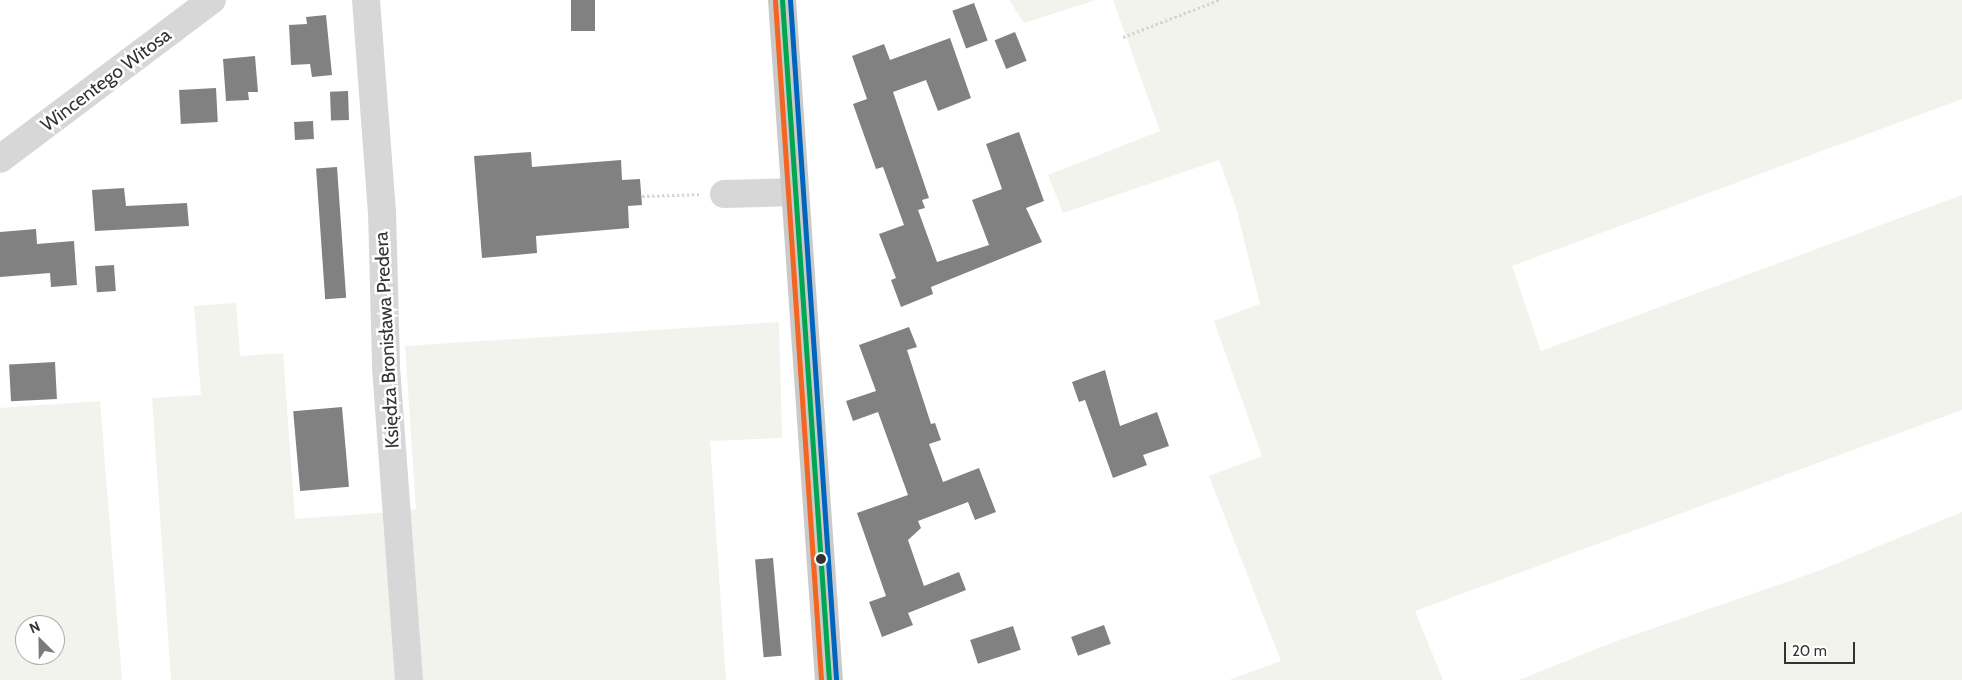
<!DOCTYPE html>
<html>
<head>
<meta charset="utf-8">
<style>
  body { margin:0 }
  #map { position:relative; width:1962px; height:680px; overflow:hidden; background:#fff; font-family:Cabin,sans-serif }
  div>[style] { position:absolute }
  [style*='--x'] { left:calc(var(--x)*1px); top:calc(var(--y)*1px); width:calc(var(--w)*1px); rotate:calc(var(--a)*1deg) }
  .green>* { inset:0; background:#f2f3ec }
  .building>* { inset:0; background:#818181; transform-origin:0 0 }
  .path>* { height:3px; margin-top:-1.5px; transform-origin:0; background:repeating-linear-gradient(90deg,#d5d5d5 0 2.5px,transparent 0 5px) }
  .minor>* { height:28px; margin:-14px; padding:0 14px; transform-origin:14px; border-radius:14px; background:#d7d7d7 }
  .major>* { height:28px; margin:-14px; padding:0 14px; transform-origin:14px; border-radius:14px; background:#cacaca }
  .bus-1>* { height:5px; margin:-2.5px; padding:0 2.5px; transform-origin:2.5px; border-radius:2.5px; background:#00a651 }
  .bus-2>* { height:5px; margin:-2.5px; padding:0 2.5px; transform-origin:2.5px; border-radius:2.5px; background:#f26522 }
  .bus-3>* { height:5px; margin:-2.5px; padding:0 2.5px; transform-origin:2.5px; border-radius:2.5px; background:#0065bd }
  .dots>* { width:14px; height:14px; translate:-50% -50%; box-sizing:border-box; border:2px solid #fff; border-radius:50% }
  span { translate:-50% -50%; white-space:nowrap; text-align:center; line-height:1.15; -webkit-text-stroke:5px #fff; paint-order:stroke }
  .street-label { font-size:19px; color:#333 }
  .north { position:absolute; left:15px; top:615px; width:50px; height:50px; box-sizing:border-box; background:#fff; border:1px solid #adadad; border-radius:50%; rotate:337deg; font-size:14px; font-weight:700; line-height:20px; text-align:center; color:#333 }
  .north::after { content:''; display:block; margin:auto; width:18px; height:22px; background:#7a7a7a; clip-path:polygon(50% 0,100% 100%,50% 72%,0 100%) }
  .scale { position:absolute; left:1784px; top:642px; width:71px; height:22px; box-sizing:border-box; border:2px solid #333; border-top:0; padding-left:6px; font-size:15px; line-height:18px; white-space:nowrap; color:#333; -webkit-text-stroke:4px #fff; paint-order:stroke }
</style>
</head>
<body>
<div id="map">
  <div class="green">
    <i style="clip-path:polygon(1009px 0,1096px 0,1024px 23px)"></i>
    <i style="clip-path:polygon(1113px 0,1962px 0,1962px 99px,1512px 266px,1541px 351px,1962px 195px,1962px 410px,1415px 611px,1443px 680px,1229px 680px,1281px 661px,1209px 476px,1262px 456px,1214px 321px,1260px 304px,1236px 207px,1219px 160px,1063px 213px,1048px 175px,1160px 131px)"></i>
    <i style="clip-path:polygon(236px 303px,240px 356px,283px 353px,295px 519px,391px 512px,403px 680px,171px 680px,152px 398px,201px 395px,194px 306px)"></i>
    <i style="clip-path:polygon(779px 322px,782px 438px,710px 441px,726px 680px,422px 680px,408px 510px,416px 509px,405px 346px)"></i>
    <i style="clip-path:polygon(evenodd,100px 401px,122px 680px,0 680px,0 408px,100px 401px,25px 625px,55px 625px,55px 655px,25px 655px,25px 625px)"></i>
    <i style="clip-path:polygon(1962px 512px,1962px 680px,1519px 680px,1614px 642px,1818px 571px)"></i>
  </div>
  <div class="building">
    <i style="left:571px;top:0;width:24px;height:31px"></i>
    <i style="left:974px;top:3px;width:40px;height:23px;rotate:70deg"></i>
    <i style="clip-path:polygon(326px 15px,332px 75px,312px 77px,310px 64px,291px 65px,289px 25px,307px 24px,306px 17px)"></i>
    <i style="left:1015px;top:32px;width:31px;height:22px;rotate:68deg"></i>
    <i style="clip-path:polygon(950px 38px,971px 98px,938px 111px,926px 80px,893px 92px,929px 198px,922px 200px,925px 208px,918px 210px,937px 262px,989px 245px,972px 200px,1002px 189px,986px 144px,1019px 132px,1044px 201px,1026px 208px,1042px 242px,931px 287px,933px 294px,901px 307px,891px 280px,896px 278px,879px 234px,904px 225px,883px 167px,876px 169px,853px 104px,867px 99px,852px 56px,884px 44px,890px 60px)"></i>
    <i style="clip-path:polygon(255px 56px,258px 92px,248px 92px,249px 100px,226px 101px,223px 59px)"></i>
    <i style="left:216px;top:88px;width:34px;height:37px;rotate:87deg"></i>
    <i style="left:348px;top:91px;width:29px;height:18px;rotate:88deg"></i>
    <i style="left:313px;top:121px;width:18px;height:19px;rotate:87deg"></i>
    <i style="clip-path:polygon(531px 152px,532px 167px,621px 160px,622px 180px,640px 179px,642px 205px,628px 206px,629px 228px,536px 236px,537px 253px,482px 258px,474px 156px)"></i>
    <i style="left:337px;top:167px;width:131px;height:21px;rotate:86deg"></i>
    <i style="clip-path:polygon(124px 188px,126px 206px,187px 203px,189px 226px,95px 231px,92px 190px)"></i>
    <i style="clip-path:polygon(36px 229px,37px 244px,74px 241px,77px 285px,51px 287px,50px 273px,0 277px,0 232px)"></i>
    <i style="left:114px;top:265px;width:26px;height:19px;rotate:86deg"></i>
    <i style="clip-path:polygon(909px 327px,917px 347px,907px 350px,931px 424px,935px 423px,941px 440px,929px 444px,943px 482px,979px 468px,996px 512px,975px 520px,968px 502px,918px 521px,921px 528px,908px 540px,924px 586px,959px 572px,966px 590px,908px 613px,913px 625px,882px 637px,869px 602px,886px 596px,857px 513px,908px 495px,878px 412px,853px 421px,846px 401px,876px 391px,859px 345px)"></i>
    <i style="left:55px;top:362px;width:37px;height:46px;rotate:87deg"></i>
    <i style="clip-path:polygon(1105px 370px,1120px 426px,1157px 412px,1169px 446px,1143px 455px,1147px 465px,1113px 478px,1085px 400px,1079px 402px,1072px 382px)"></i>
    <i style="left:342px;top:407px;width:80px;height:49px;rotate:85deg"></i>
    <i style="left:773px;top:558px;width:98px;height:18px;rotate:85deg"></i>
    <i style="left:1104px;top:625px;width:20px;height:35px;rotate:70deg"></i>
    <i style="left:1013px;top:626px;width:25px;height:45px;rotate:72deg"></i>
  </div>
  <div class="path">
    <i style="--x:1123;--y:37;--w:103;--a:-21.1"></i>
    <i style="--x:642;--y:196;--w:59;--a:-1.9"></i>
  </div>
  <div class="minor">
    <i style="--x:366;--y:0;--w:212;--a:85.7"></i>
    <i style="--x:382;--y:211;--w:156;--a:88.5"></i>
    <i style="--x:386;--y:367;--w:314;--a:85.8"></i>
    <i style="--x:0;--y:159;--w:265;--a:-36.9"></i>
    <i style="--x:724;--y:194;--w:71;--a:-1.6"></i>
  </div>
  <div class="major">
    <i style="--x:782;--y:0;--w:682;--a:86.05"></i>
  </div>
  <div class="bus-1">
    <i style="--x:782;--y:0;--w:682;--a:86.05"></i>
  </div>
  <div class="bus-2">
    <i style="--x:775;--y:1;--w:681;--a:86.12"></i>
  </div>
  <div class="bus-3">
    <i style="--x:790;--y:0;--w:681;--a:86.12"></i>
  </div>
  <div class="dots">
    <i style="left:821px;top:559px;background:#333"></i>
  </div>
  <div class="street-label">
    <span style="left:106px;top:80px;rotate:-37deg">Wincentego Witosa</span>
    <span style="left:387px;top:340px;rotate:-93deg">Księdza Bronisława Predera</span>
  </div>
  <div class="north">N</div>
  <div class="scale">20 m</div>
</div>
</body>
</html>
